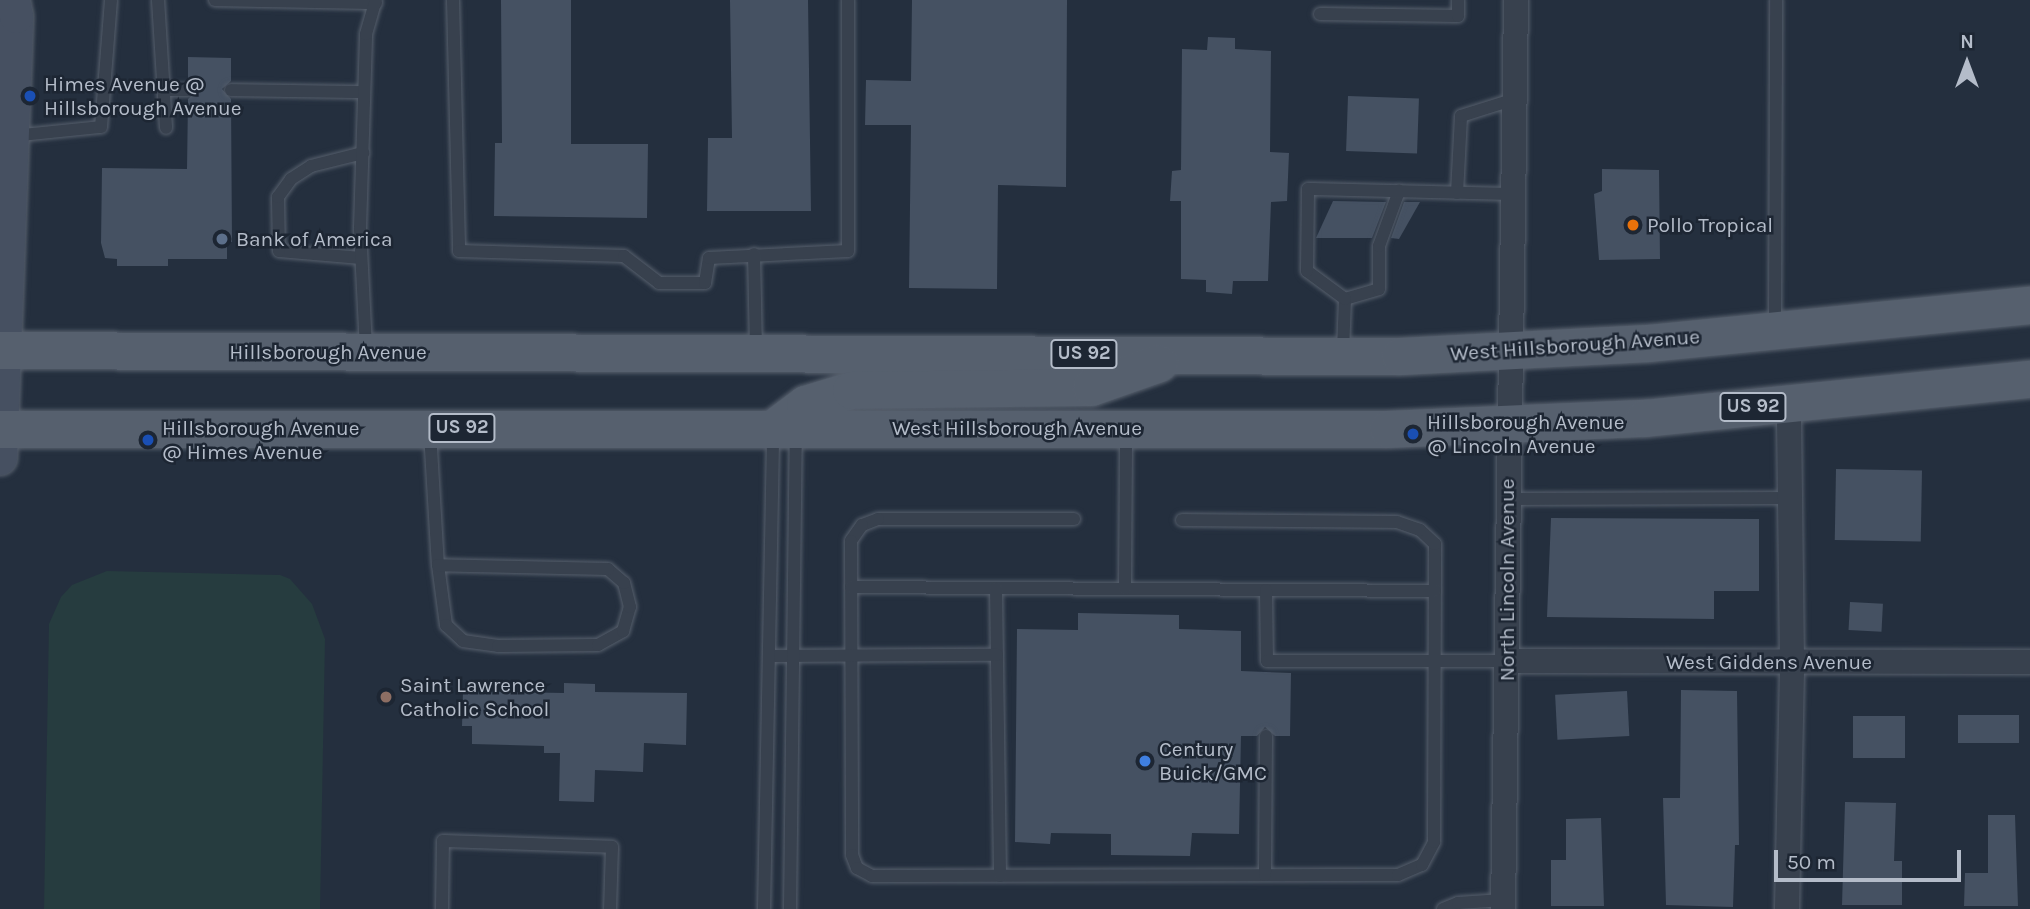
<!DOCTYPE html>
<html>
<head>
<meta charset="utf-8">
<style>
  body { margin:0 }
  #map { position:relative; width:2030px; height:909px; overflow:hidden; background:#242f3e; font-family:Karla,sans-serif }
  div>[style] { position:absolute }
  [style*='--x'] { left:calc(var(--x)*1px); top:calc(var(--y)*1px); width:calc(var(--w)*1px); rotate:calc(var(--a)*1deg) }
  .green>* { inset:0; background:#263c3f }
  .building>* { inset:0; background:#455162; transform-origin:0 0 }
  .roads { filter:drop-shadow(0 0 2px #565f6c) drop-shadow(0 0 2px #565f6c) }
  .lane>* { height:12px; margin:-6px; padding:0 6px; transform-origin:6px; border-radius:6px; background:#38414e }
  .street>* { height:24px; margin:-12px; padding:0 12px; transform-origin:12px; border-radius:12px; background:#38414e }
  .secondary>* { height:33px; margin:-16.5px; padding:0 16.5px; transform-origin:16.5px; border-radius:16.5px; background:#465061 }
  .primary>* { height:37px; margin:-18.5px; padding:0 18.5px; transform-origin:18.5px; border-radius:18.5px; background:#56606e }
  .dots>* { width:19px; height:19px; translate:-50% -50%; box-sizing:border-box; border:4px solid #1d2633; border-radius:50% }
  span { translate:-50% -50%; white-space:nowrap; text-align:center; line-height:1.15; -webkit-text-stroke:5px #1d2633; paint-order:stroke }
  .shield-label span { padding:2px 5px; background:#1d2633; border:2px solid; border-radius:5px; -webkit-text-stroke-width:0 }
  .shield-label { font-size:19px; color:#b4bcc9; font-weight:700 }
  .poi-label { font-size:21px; color:#b4bcc9 }
  .left { translate:0 -50%; text-align:left }
  .street-label { font-size:21px; color:#b4bcc9 }
  .north { position:absolute; left:1932px; top:28px; width:70px; height:70px; -webkit-text-stroke:5px #1d2633; paint-order:stroke; rotate:0deg; font-size:19px; font-weight:700; line-height:28px; text-align:center; color:#b4bcc9 }
  .north::after { content:''; display:block; margin:auto; width:24px; height:32px; background:#b4bcc9; clip-path:polygon(50% 0,100% 100%,50% 72%,0 100%) }
  .scale { position:absolute; left:1774px; top:850px; width:187px; height:32px; box-sizing:border-box; border:4px solid #b4bcc9; border-top:0; padding-left:9px; font-size:21px; line-height:24px; white-space:nowrap; color:#b4bcc9; -webkit-text-stroke:5px #1d2633; paint-order:stroke }
</style>
</head>
<body>
<div id="map">
  <div class="green">
    <i style="clip-path:polygon(107px 571px,280px 575px,290px 579px,312px 604px,325px 639px,320px 909px,44px 909px,49px 624px,61px 597px,72px 585px)"></i>
  </div>
  <div class="building">
    <i style="clip-path:polygon(501px 0,571px 0,571px 144px,648px 144px,647px 218px,494px 216px,495px 143px,502px 143px)"></i>
    <i style="clip-path:polygon(730px 0,808px 0,811px 211px,707px 211px,708px 138px,732px 138px)"></i>
    <i style="clip-path:polygon(912px 0,1067px 0,1066px 187px,998px 185px,997px 289px,909px 288px,911px 125px,865px 125px,866px 80px,911px 81px)"></i>
    <i style="clip-path:polygon(1208px 37px,1235px 38px,1235px 49px,1271px 51px,1270px 152px,1289px 153px,1287px 201px,1271px 202px,1268px 281px,1233px 281px,1232px 294px,1206px 292px,1206px 280px,1181px 279px,1181px 201px,1170px 201px,1172px 171px,1181px 170px,1182px 49px,1207px 50px)"></i>
    <i style="clip-path:polygon(188px 57px,231px 58px,231px 81px,222px 89px,231px 99px,232px 242px,227px 241px,227px 259px,168px 259px,168px 266px,117px 266px,117px 259px,105px 258px,101px 243px,102px 168px,187px 169px,188px 99px,197px 91px,188px 81px)"></i>
    <i style="left:1348px;top:96px;width:71px;height:55px;rotate:2deg"></i>
    <i style="clip-path:polygon(1602px 169px,1659px 170px,1660px 259px,1599px 260px,1594px 194px,1602px 191px)"></i>
    <i style="clip-path:polygon(1333px 201px,1386px 202px,1372px 238px,1316px 238px)"></i>
    <i style="clip-path:polygon(1404px 202px,1420px 202px,1399px 239px,1391px 238px)"></i>
    <i style="left:1836px;top:469px;width:86px;height:71px;rotate:1deg"></i>
    <i style="clip-path:polygon(1551px 518px,1759px 519px,1759px 591px,1714px 591px,1714px 619px,1547px 617px)"></i>
    <i style="left:1850px;top:602px;width:33px;height:28px;rotate:3deg"></i>
    <i style="clip-path:polygon(1078px 613px,1179px 615px,1179px 629px,1241px 631px,1241px 671px,1291px 673px,1290px 736px,1275px 736px,1265px 727px,1257px 736px,1241px 736px,1239px 834px,1192px 833px,1190px 856px,1111px 855px,1111px 834px,1051px 833px,1050px 844px,1015px 842px,1017px 629px,1078px 630px)"></i>
    <i style="clip-path:polygon(564px 683px,595px 684px,595px 692px,687px 693px,686px 745px,644px 743px,643px 772px,595px 770px,594px 802px,559px 801px,560px 753px,544px 753px,544px 746px,472px 744px,472px 726px,462px 726px,463px 691px,564px 693px)"></i>
    <i style="clip-path:polygon(1681px 690px,1737px 691px,1739px 845px,1735px 845px,1733px 907px,1666px 905px,1663px 798px,1680px 798px)"></i>
    <i style="left:1627px;top:691px;width:45px;height:72px;rotate:87deg"></i>
    <i style="left:1958px;top:715px;width:61px;height:28px"></i>
    <i style="left:1853px;top:716px;width:52px;height:42px"></i>
    <i style="clip-path:polygon(1845px 802px,1896px 803px,1894px 861px,1902px 861px,1902px 905px,1842px 905px)"></i>
    <i style="clip-path:polygon(1988px 815px,2015px 815px,2018px 906px,1964px 906px,1965px 873px,1988px 873px)"></i>
    <i style="clip-path:polygon(1601px 818px,1604px 906px,1551px 906px,1551px 860px,1566px 860px,1566px 819px)"></i>
  </div>
  <div class="roads">
    <div class="lane">
      <i style="--x:158;--y:0;--w:128;--a:86.4"></i>
      <i style="--x:215;--y:0;--w:161;--a:1.1"></i>
      <i style="--x:453;--y:0;--w:251;--a:88.6"></i>
      <i style="--x:459;--y:251;--w:165;--a:1.7"></i>
      <i style="--x:624;--y:256;--w:44;--a:37.6"></i>
      <i style="--x:659;--y:283;--w:46;--a:0"></i>
      <i style="--x:705;--y:283;--w:25;--a:-81"></i>
      <i style="--x:709;--y:258;--w:139;--a:-2.9"></i>
      <i style="--x:848;--y:251;--w:251;--a:-90"></i>
      <i style="--x:1320;--y:14;--w:138;--a:0.8"></i>
      <i style="--x:1458;--y:16;--w:16;--a:-90"></i>
      <i style="--x:164;--y:90;--w:24;--a:0"></i>
      <i style="--x:231;--y:90;--w:133;--a:0.9"></i>
      <i style="--x:12;--y:136;--w:89;--a:-5.8"></i>
      <i style="--x:101;--y:127;--w:127;--a:-85.5"></i>
      <i style="--x:1457;--y:193;--w:77;--a:-87"></i>
      <i style="--x:1461;--y:116;--w:57;--a:-17.5"></i>
      <i style="--x:754;--y:254;--w:96;--a:88.8"></i>
      <i style="--x:361;--y:258;--w:82;--a:-175.1"></i>
      <i style="--x:279;--y:251;--w:54;--a:-91.1"></i>
      <i style="--x:278;--y:197;--w:22;--a:-54"></i>
      <i style="--x:291;--y:179;--w:24;--a:-33"></i>
      <i style="--x:311;--y:166;--w:54;--a:-14"></i>
      <i style="--x:1345;--y:299;--w:35;--a:-16"></i>
      <i style="--x:1379;--y:289;--w:43;--a:-90"></i>
      <i style="--x:1379;--y:246;--w:59;--a:-70"></i>
      <i style="--x:1775;--y:329;--w:329;--a:-89.8"></i>
      <i style="--x:366;--y:348;--w:120;--a:-92.9"></i>
      <i style="--x:360;--y:228;--w:194;--a:-88.2"></i>
      <i style="--x:366;--y:34;--w:35;--a:-74"></i>
      <i style="--x:1343;--y:351;--w:52;--a:-87.8"></i>
      <i style="--x:1345;--y:299;--w:47;--a:-143.6"></i>
      <i style="--x:1307;--y:271;--w:82;--a:-89.3"></i>
      <i style="--x:1308;--y:189;--w:206;--a:1.4"></i>
      <i style="--x:430;--y:432;--w:133;--a:86.6"></i>
      <i style="--x:438;--y:565;--w:61;--a:82.4"></i>
      <i style="--x:446;--y:625;--w:23;--a:43"></i>
      <i style="--x:463;--y:641;--w:35;--a:8"></i>
      <i style="--x:498;--y:646;--w:100;--a:-0.6"></i>
      <i style="--x:598;--y:645;--w:29;--a:-29"></i>
      <i style="--x:623;--y:631;--w:25;--a:-74"></i>
      <i style="--x:630;--y:607;--w:25;--a:-104"></i>
      <i style="--x:624;--y:583;--w:21;--a:-139"></i>
      <i style="--x:608;--y:569;--w:170;--a:-178.7"></i>
      <i style="--x:1507;--y:499;--w:283;--a:-0.2"></i>
      <i style="--x:1074;--y:519;--w:196;--a:180"></i>
      <i style="--x:878;--y:519;--w:17;--a:159"></i>
      <i style="--x:862;--y:525;--w:19;--a:125"></i>
      <i style="--x:851;--y:541;--w:314;--a:89.8"></i>
      <i style="--x:852;--y:855;--w:14;--a:69"></i>
      <i style="--x:857;--y:868;--w:17;--a:28"></i>
      <i style="--x:872;--y:876;--w:526;--a:-0.11"></i>
      <i style="--x:1398;--y:875;--w:26;--a:-23"></i>
      <i style="--x:1422;--y:865;--w:26;--a:-62"></i>
      <i style="--x:1434;--y:842;--w:298;--a:-89.8"></i>
      <i style="--x:1435;--y:544;--w:21;--a:-137"></i>
      <i style="--x:1420;--y:530;--w:24;--a:-161"></i>
      <i style="--x:1397;--y:522;--w:215;--a:-179.5"></i>
      <i style="--x:851;--y:587;--w:584;--a:0.39"></i>
      <i style="--x:996;--y:588;--w:288;--a:89.2"></i>
      <i style="--x:1125;--y:589;--w:157;--a:-89.6"></i>
      <i style="--x:1266;--y:590;--w:71;--a:89.2"></i>
      <i style="--x:1267;--y:661;--w:240;--a:0"></i>
      <i style="--x:769;--y:656;--w:228;--a:-0.3"></i>
      <i style="--x:1265;--y:875;--w:139;--a:-89.6"></i>
      <i style="--x:442;--y:909;--w:68;--a:-89.2"></i>
      <i style="--x:443;--y:841;--w:169;--a:2"></i>
      <i style="--x:612;--y:847;--w:62;--a:91.8"></i>
      <i style="--x:764;--y:909;--w:477;--a:-88.9"></i>
      <i style="--x:790;--y:909;--w:476;--a:-89.3"></i>
      <i style="--x:1443;--y:909;--w:16;--a:-22"></i>
      <i style="--x:1458;--y:903;--w:45;--a:-3.8"></i>
    </div>
    <div class="street">
      <i style="--x:1507;--y:661;--w:523;--a:0.11"></i>
      <i style="--x:1503;--y:909;--w:909;--a:-89.18"></i>
      <i style="--x:1787;--y:909;--w:247;--a:-88.8"></i>
      <i style="--x:1792;--y:662;--w:258;--a:-90.7"></i>
    </div>
    <div class="secondary">
      <i style="--x:0;--y:458;--w:442;--a:-87.9"></i>
      <i style="--x:16;--y:16;--w:16;--a:-101"></i>
    </div>
    <div class="primary">
      <i style="--x:0;--y:350;--w:1400;--a:0.25"></i>
      <i style="--x:1400;--y:356;--w:248;--a:-3"></i>
      <i style="--x:1648;--y:343;--w:384;--a:-5.7"></i>
      <i style="--x:773;--y:428;--w:40;--a:-37"></i>
      <i style="--x:805;--y:404;--w:48;--a:-16.9"></i>
      <i style="--x:851;--y:390;--w:240;--a:-0.7"></i>
      <i style="--x:1091;--y:387;--w:72;--a:-19.4"></i>
      <i style="--x:0;--y:429;--w:1388;--a:0"></i>
      <i style="--x:1388;--y:429;--w:256;--a:-2.5"></i>
      <i style="--x:1644;--y:418;--w:388;--a:-5.8"></i>
    </div>
  </div>
  <div class="dots">
    <i style="left:30px;top:96px;background:#1a4fb4"></i>
    <i style="left:1633px;top:225px;background:#e8710a"></i>
    <i style="left:222px;top:239px;background:#5c6f8a"></i>
    <i style="left:1413px;top:434px;background:#1a4fb4"></i>
    <i style="left:148px;top:440px;background:#1a4fb4"></i>
    <i style="left:386px;top:697px;background:#8d6e63"></i>
    <i style="left:1145px;top:761px;background:#3f7fe0"></i>
  </div>
  <div class="shield-label">
    <span style="left:1084px;top:354px">US 92</span>
    <span style="left:1753px;top:407px">US 92</span>
    <span style="left:462px;top:428px">US 92</span>
  </div>
  <div class="poi-label">
    <span class="left" style="left:44px;top:96px">Himes Avenue @<br>Hillsborough Avenue</span>
    <span class="left" style="left:1647px;top:225px">Pollo Tropical</span>
    <span class="left" style="left:236px;top:239px">Bank of America</span>
    <span class="left" style="left:1427px;top:434px">Hillsborough Avenue<br>@ Lincoln Avenue</span>
    <span class="left" style="left:162px;top:440px">Hillsborough Avenue<br>@ Himes Avenue</span>
    <span class="left" style="left:400px;top:697px">Saint Lawrence<br>Catholic School</span>
    <span class="left" style="left:1159px;top:761px">Century<br>Buick/GMC</span>
  </div>
  <div class="street-label">
    <span style="left:1575px;top:345px;rotate:-4deg">West Hillsborough Avenue</span>
    <span style="left:328px;top:352px">Hillsborough Avenue</span>
    <span style="left:1017px;top:428px">West Hillsborough Avenue</span>
    <span style="left:1507px;top:580px;rotate:-90deg">North Lincoln Avenue</span>
    <span style="left:1769px;top:662px">West Giddens Avenue</span>
  </div>
  <div class="north">N</div>
  <div class="scale">50 m</div>
</div>
</body>
</html>
